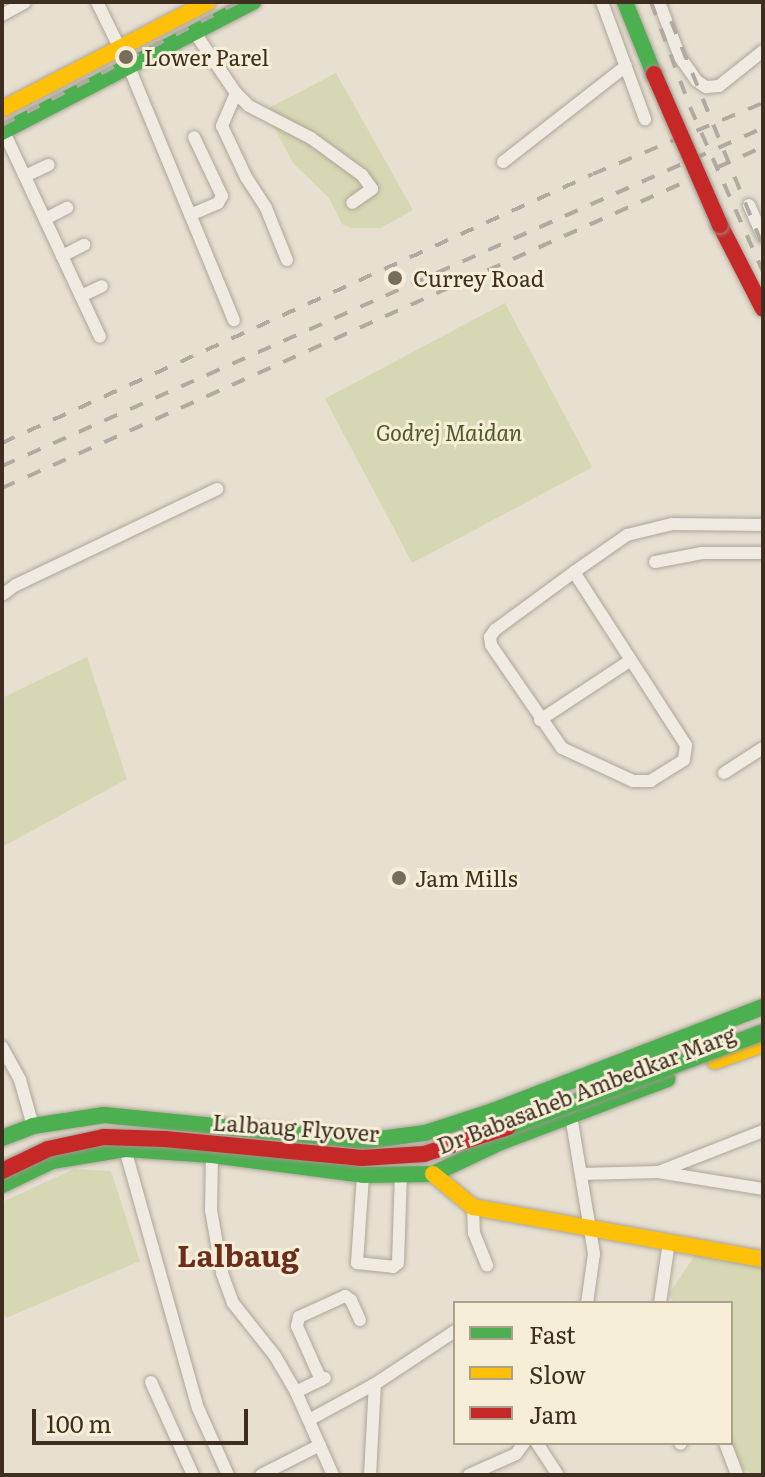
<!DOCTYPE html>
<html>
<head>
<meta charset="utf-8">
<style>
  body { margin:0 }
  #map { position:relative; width:765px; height:1477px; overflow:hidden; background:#e7e0d1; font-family:Literata,serif }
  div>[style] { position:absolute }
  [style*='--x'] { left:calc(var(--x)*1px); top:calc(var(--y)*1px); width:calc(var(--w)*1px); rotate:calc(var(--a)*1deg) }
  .green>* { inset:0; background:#d6d7b3; transform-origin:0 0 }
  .roads { filter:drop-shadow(0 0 2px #ada599) drop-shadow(0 0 2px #ada599) }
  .street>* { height:12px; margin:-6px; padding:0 6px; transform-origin:6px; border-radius:6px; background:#efebe3 }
  .fast>* { height:16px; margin:-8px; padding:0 8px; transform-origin:8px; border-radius:8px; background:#4caf50 }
  .slow>* { height:16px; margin:-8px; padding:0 8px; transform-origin:8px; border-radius:8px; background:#ffc107 }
  .jam>* { height:16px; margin:-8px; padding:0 8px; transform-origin:8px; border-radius:8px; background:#c62828 }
  .rail>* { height:4px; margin-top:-2px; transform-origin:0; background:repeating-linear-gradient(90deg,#afaaa2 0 14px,transparent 0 28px) }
  .bridges { filter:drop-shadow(0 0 2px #9c958a) drop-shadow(0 0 2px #9c958a) }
  .fast-bridge>* { height:16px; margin:-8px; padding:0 8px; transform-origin:8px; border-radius:8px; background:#4caf50 }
  .jam-bridge>* { height:16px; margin:-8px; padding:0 8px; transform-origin:8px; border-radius:8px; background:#c62828 }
  .dots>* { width:22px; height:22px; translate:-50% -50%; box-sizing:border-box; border:4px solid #f7eed8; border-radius:50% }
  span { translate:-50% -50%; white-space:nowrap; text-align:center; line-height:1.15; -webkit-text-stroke:6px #f7eed8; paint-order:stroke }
  .poi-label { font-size:22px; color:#3d2e20 }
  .left { translate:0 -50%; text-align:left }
  .park-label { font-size:22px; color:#4d5a26; font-style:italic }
  .street-label { font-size:22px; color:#3d2e20 }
  .district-label { font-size:30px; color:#6b2e1e; font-weight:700 }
  .frame { position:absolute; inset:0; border:4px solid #3d2e20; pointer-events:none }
  .legend { position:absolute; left:453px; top:1301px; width:280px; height:144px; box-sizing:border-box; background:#f7eed8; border:2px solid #ada18e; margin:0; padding:10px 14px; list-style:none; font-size:24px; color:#3d2e20 }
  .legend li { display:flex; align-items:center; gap:16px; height:40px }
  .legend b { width:40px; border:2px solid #ada18e }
  .scale { position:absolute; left:32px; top:1409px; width:216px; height:36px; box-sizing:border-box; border:4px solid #3d2e20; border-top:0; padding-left:10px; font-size:24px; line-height:28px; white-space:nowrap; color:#3d2e20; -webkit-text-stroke:6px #f7eed8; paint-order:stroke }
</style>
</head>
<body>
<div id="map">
  <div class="green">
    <i style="clip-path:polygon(336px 73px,413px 210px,381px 228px,351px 228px,342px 224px,329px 198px,293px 163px,265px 110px)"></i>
    <i style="left:505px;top:303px;width:186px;height:204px;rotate:62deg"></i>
    <i style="clip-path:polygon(87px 657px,127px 779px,2px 847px,2px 698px)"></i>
    <i style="clip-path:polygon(74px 1169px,111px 1171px,140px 1261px,6px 1318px,2px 1310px,2px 1202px)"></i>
    <i style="clip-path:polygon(695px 1255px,763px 1267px,763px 1475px,753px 1475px,742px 1468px,731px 1442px,731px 1303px,673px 1303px,669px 1294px)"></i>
  </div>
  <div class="roads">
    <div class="street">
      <i style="--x:97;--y:2;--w:72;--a:63.8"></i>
      <i style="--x:129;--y:67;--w:274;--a:67.5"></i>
      <i style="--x:602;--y:2;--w:125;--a:69.8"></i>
      <i style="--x:659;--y:2;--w:59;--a:69.1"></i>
      <i style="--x:680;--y:57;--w:29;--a:55"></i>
      <i style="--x:697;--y:81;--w:11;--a:34"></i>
      <i style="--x:706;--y:87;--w:13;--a:-4"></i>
      <i style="--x:719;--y:86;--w:56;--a:-38.5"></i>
      <i style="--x:2;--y:15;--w:26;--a:-29"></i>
      <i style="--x:195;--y:33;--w:73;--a:55.7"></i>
      <i style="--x:236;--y:93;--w:18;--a:45"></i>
      <i style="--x:249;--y:106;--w:70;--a:27.3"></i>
      <i style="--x:311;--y:138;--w:63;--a:36"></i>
      <i style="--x:362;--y:175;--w:17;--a:54"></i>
      <i style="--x:372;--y:189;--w:24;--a:145"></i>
      <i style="--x:236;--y:93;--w:36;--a:113"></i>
      <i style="--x:222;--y:126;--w:56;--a:64.8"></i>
      <i style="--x:246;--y:177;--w:37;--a:57"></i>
      <i style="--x:266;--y:208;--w:56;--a:68"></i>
      <i style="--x:4;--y:132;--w:226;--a:64.9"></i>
      <i style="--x:503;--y:162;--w:156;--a:-38"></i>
      <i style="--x:25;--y:176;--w:26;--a:-25"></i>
      <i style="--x:749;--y:205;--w:35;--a:66"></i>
      <i style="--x:190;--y:215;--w:30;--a:-23"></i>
      <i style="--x:218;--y:203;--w:8;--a:-60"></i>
      <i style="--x:222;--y:196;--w:65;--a:-115.4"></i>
      <i style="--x:45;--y:219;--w:25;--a:-27"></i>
      <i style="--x:62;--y:256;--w:25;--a:-27"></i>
      <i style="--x:81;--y:296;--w:23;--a:-25"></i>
      <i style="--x:655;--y:562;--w:48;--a:-10.8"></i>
      <i style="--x:702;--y:553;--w:61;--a:0"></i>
      <i style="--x:574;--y:572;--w:206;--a:57.1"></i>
      <i style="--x:686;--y:745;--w:15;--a:98"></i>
      <i style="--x:684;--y:760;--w:39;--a:148"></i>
      <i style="--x:651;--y:781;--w:18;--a:180"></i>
      <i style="--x:633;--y:781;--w:78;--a:-155.1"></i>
      <i style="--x:562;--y:748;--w:125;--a:-124.6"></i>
      <i style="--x:491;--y:645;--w:8;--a:-97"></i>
      <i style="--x:490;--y:637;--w:9;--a:-54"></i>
      <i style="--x:495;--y:630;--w:98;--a:-36.3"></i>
      <i style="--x:574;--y:572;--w:65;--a:-34.9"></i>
      <i style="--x:627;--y:535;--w:46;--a:-13.7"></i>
      <i style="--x:672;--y:524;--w:91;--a:0.6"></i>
      <i style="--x:2;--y:595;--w:17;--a:-36"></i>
      <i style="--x:16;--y:585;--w:223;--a:-25.5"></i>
      <i style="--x:540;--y:720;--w:109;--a:-33.4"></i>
      <i style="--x:724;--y:773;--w:46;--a:-32.7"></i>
      <i style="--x:2;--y:1047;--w:38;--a:61"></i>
      <i style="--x:20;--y:1080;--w:48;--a:74.2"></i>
      <i style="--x:571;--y:1116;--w:140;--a:80.5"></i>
      <i style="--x:594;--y:1254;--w:49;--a:98.1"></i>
      <i style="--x:125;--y:1149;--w:269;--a:74.3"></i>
      <i style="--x:198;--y:1408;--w:73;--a:65.9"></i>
      <i style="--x:212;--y:1155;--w:55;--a:91"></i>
      <i style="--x:211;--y:1210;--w:64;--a:80.1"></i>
      <i style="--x:222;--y:1273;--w:32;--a:70"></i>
      <i style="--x:233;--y:1303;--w:68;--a:51.6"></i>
      <i style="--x:275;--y:1356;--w:42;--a:59.7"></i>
      <i style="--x:296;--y:1392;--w:91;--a:66"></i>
      <i style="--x:661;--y:1171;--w:110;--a:-21.4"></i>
      <i style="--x:582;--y:1174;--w:76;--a:-1.5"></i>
      <i style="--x:658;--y:1172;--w:106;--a:9.2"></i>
      <i style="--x:363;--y:1175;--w:88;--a:93.9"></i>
      <i style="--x:357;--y:1263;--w:36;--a:6"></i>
      <i style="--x:393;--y:1267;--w:6;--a:-39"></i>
      <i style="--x:398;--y:1263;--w:89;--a:-88.1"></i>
      <i style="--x:473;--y:1207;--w:26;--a:88"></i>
      <i style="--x:474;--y:1233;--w:35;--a:68"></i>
      <i style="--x:660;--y:1303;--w:62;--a:-81.6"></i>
      <i style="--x:321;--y:1380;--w:59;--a:-114"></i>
      <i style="--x:297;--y:1326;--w:9;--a:-77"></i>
      <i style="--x:299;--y:1317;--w:51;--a:-24.5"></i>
      <i style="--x:345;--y:1296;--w:7;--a:34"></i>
      <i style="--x:351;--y:1300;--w:22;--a:66"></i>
      <i style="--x:151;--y:1382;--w:102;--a:65.7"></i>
      <i style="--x:296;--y:1392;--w:32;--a:-26"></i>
      <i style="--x:309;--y:1420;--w:75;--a:-28.6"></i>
      <i style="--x:537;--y:1443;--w:37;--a:57"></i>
      <i style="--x:680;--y:1443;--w:1;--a:45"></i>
      <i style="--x:725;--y:1443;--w:34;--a:69"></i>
      <i style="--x:261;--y:1475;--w:66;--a:-27"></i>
      <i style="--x:370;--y:1475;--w:91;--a:-86.9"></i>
      <i style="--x:375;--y:1384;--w:96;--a:-33.5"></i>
      <i style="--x:469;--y:1475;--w:51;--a:-24.1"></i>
      <i style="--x:516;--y:1454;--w:14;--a:-54"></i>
    </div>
    <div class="fast">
      <i style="--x:625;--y:2;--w:78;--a:68.1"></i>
      <i style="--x:2;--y:132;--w:283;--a:-27.4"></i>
      <i style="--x:2;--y:1138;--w:33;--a:-21"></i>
      <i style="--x:33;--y:1126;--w:72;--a:-8.8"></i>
      <i style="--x:104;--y:1115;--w:262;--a:5.7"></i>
      <i style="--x:365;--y:1141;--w:61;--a:-7.6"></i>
      <i style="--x:425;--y:1133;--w:71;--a:-17.9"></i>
      <i style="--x:493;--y:1111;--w:289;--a:-21.1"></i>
      <i style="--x:2;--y:1185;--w:55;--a:-25.6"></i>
      <i style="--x:52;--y:1161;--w:74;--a:-9.3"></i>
      <i style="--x:125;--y:1149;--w:87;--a:3.9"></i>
      <i style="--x:212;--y:1155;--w:152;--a:7.5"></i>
      <i style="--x:363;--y:1175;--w:70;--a:-0.8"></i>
      <i style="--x:433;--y:1174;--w:75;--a:-25.2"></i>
      <i style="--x:501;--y:1142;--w:178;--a:-20.7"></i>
    </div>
    <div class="slow">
      <i style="--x:2;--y:109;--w:232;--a:-27.4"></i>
      <i style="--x:715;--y:1061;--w:51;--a:-19.5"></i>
      <i style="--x:433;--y:1174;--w:52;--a:39.5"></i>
      <i style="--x:473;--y:1207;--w:295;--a:10.2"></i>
    </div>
    <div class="jam">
      <i style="--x:720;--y:225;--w:94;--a:62.9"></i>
    </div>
  </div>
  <div class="rail">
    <i style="--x:651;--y:2;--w:112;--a:69.6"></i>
    <i style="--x:690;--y:107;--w:180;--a:66.1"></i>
    <i style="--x:671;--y:21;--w:243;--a:67.8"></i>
    <i style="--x:2;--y:125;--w:266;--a:-27.5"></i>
    <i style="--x:2;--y:443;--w:649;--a:-24.47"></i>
    <i style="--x:593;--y:174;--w:184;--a:-22.7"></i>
    <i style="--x:2;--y:466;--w:833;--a:-23.95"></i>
    <i style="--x:2;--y:488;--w:834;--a:-24.14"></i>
  </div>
  <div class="bridges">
    <div class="fast-bridge">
      <i style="--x:508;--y:1127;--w:272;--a:-20.4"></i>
    </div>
    <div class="jam-bridge">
      <i style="--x:654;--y:74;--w:165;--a:66.4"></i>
      <i style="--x:2;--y:1171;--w:51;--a:-25.6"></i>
      <i style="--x:48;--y:1149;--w:57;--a:-12.1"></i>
      <i style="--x:104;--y:1137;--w:61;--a:1.9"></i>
      <i style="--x:165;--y:1139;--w:198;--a:5.5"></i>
      <i style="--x:362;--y:1158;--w:62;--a:-3.7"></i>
      <i style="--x:424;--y:1154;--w:88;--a:-17.8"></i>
    </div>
  </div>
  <div class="dots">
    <i style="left:126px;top:57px;background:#786c5e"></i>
    <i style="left:395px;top:278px;background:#786c5e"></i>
    <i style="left:399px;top:878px;background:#786c5e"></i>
  </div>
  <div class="poi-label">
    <span class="left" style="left:144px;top:57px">Lower Parel</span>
    <span class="left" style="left:413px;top:278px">Currey Road</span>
    <span class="left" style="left:415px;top:878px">Jam Mills</span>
  </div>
  <div class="park-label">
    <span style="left:449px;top:432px">Godrej Maidan</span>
  </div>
  <div class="street-label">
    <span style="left:586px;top:1089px;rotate:-21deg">Dr Babasaheb Ambedkar Marg</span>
    <span style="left:296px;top:1127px;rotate:4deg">Lalbaug Flyover</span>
  </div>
  <div class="district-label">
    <span style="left:238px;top:1254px">Lalbaug</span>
  </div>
  <div class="frame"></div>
  <ul class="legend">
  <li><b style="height:10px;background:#4caf50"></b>Fast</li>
  <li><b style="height:10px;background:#ffc107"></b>Slow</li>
  <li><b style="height:10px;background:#c62828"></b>Jam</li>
  </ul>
  <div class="scale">100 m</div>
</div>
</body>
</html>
